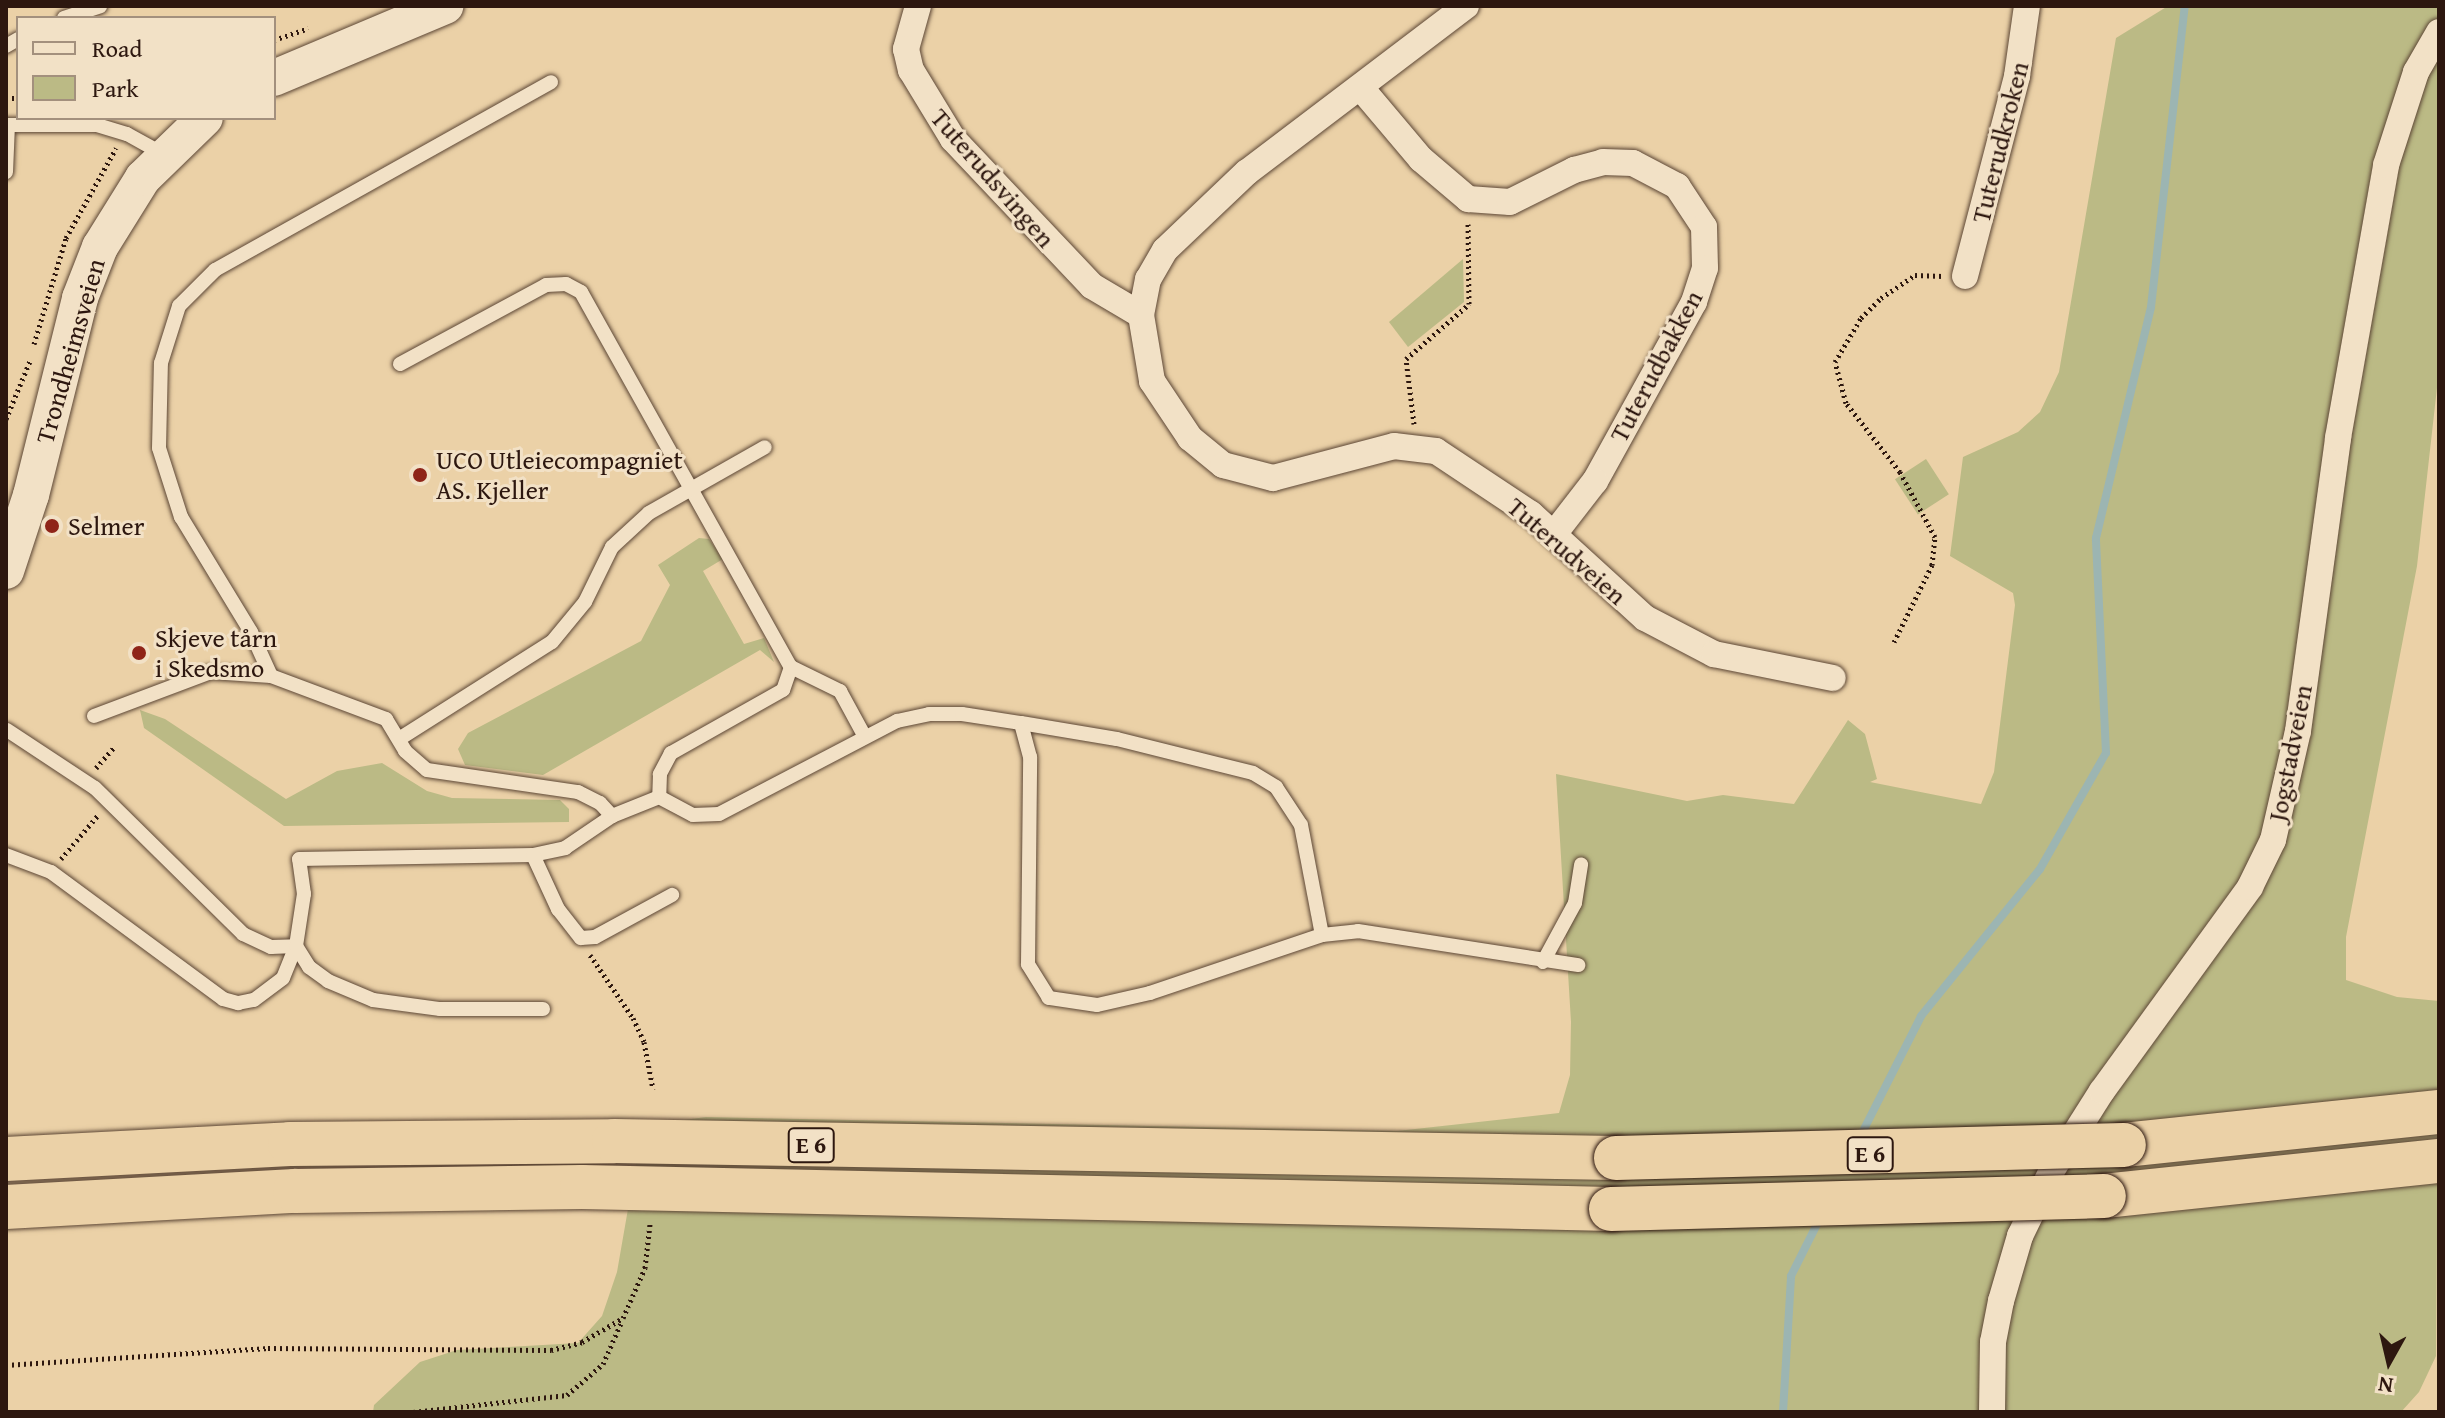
<!DOCTYPE html>
<html>
<head>
<meta charset="utf-8">
<style>
  body { margin:0 }
  #map { position:relative; width:2445px; height:1418px; overflow:hidden; background:#ebd1a7; font-family:"Gentium Book Plus",serif }
  div>[style] { position:absolute }
  [style*='--x'] { left:calc(var(--x)*1px); top:calc(var(--y)*1px); width:calc(var(--w)*1px); rotate:calc(var(--a)*1deg) }
  .green>* { inset:0; background:#bbba85; transform-origin:0 0 }
  .stream>* { height:8px; margin:-4px; padding:0 4px; transform-origin:4px; border-radius:4px; background:#9cb5b2 }
  .path>* { height:5px; margin-top:-2.5px; transform-origin:0; background:repeating-linear-gradient(90deg,#2d170f 0 2px,transparent 0 6px) }
  .roads { filter:drop-shadow(0 0 2px #5c4635) drop-shadow(0 0 2px #5c4635) }
  .service>* { height:14px; margin:-7px; padding:0 7px; transform-origin:7px; border-radius:7px; background:#f2e1c6 }
  .minor>* { height:26px; margin:-13px; padding:0 13px; transform-origin:13px; border-radius:13px; background:#f2e1c6 }
  .secondary>* { height:36px; margin:-18px; padding:0 18px; transform-origin:18px; border-radius:18px; background:#f2e1c6 }
  .motorway>* { height:44px; margin:-22px; padding:0 22px; transform-origin:22px; border-radius:22px; background:#ebd1a7 }
  .bridges { filter:drop-shadow(0 0 2px #2d170f) drop-shadow(0 0 2px #2d170f) }
  .motorway-bridge>* { height:44px; margin:-22px; padding:0 22px; transform-origin:22px; border-radius:22px; background:#ebd1a7 }
  .dots>* { width:22px; height:22px; translate:-50% -50%; box-sizing:border-box; border:4px solid #f2e1c6; border-radius:50% }
  span { translate:-50% -50%; white-space:nowrap; text-align:center; line-height:1.15; -webkit-text-stroke:6px #f2e1c6; paint-order:stroke }
  .shield-label span { padding:2px 6px; background:#f2e1c6; border:2px solid; border-radius:6px; -webkit-text-stroke-width:0 }
  .shield-label { font-size:24px; color:#2d170f; font-weight:700 }
  .street-label { font-size:26px; color:#2d170f }
  .poi-label { font-size:26px; color:#2d170f }
  .left { translate:0 -50%; text-align:left }
  .frame { position:absolute; inset:0; border:8px solid #2d170f; pointer-events:none }
  .legend { position:absolute; left:16px; top:16px; width:260px; height:104px; box-sizing:border-box; background:#f2e1c6; border:2px solid #a3907d; margin:0; padding:10px 14px; list-style:none; font-size:24px; color:#2d170f }
  .legend li { display:flex; align-items:center; gap:16px; height:40px }
  .legend b { width:40px; border:2px solid #a3907d }
  .north { position:absolute; left:2349px; top:1322px; width:80px; height:80px; -webkit-text-stroke:6px #f2e1c6; paint-order:stroke; rotate:188deg; font-size:22px; font-weight:700; line-height:32px; text-align:center; color:#2d170f }
  .north::after { content:''; display:block; margin:auto; width:28px; height:36px; background:#2d170f; clip-path:polygon(50% 0,100% 100%,50% 72%,0 100%) }
</style>
</head>
<body>
<div id="map">
  <div class="green">
    <i style="clip-path:polygon(2168px 6px,2439px 6px,2439px 370px,2417px 566px,2346px 937px,2346px 980px,2397px 997px,2439px 1001px,2436px 1356px,2419px 1392px,2401px 1412px,373px 1412px,374px 1405px,420px 1362px,457px 1350px,578px 1343px,602px 1316px,617px 1272px,636px 1163px,655px 1124px,706px 1117px,1397px 1131px,1559px 1113px,1570px 1075px,1571px 1022px,1556px 774px,1687px 801px,1723px 795px,1794px 804px,1848px 720px,1865px 734px,1877px 779px,1870px 782px,1981px 804px,1994px 772px,2015px 605px,2013px 593px,1950px 556px,1963px 457px,2018px 432px,2040px 412px,2059px 372px,2116px 38px)"></i>
    <i style="clip-path:polygon(1463px 259px,1464px 302px,1408px 347px,1389px 322px)"></i>
    <i style="left:1926px;top:459px;width:42px;height:37px;rotate:57deg"></i>
    <i style="clip-path:polygon(699px 538px,709px 539px,723px 559px,703px 571px,744px 644px,764px 638px,774px 662px,760px 650px,543px 775px,465px 765px,458px 749px,468px 733px,641px 641px,670px 585px,658px 565px)"></i>
    <i style="clip-path:polygon(140px 710px,165px 719px,286px 799px,337px 771px,382px 763px,427px 791px,452px 798px,560px 800px,569px 809px,569px 822px,284px 826px,144px 728px)"></i>
  </div>
  <div class="stream">
    <i style="--x:1859;--y:1139;--w:138;--a:-63.2"></i>
    <i style="--x:1921;--y:1016;--w:189;--a:-51"></i>
    <i style="--x:2040;--y:869;--w:133;--a:-60.4"></i>
    <i style="--x:2106;--y:753;--w:215;--a:-92.7"></i>
    <i style="--x:2096;--y:538;--w:237;--a:-76.6"></i>
    <i style="--x:2151;--y:307;--w:303;--a:-83.6"></i>
    <i style="--x:1783;--y:1412;--w:136;--a:-86.6"></i>
    <i style="--x:1791;--y:1276;--w:67;--a:-63.4"></i>
  </div>
  <div class="path">
    <i style="--x:274;--y:40;--w:36;--a:-19"></i>
    <i style="--x:6;--y:98;--w:12;--a:0"></i>
    <i style="--x:34;--y:344;--w:111;--a:-73.2"></i>
    <i style="--x:66;--y:238;--w:103;--a:-60.9"></i>
    <i style="--x:6;--y:419;--w:63;--a:-67.5"></i>
    <i style="--x:1414;--y:424;--w:65;--a:-97"></i>
    <i style="--x:1406;--y:359;--w:84;--a:-41.1"></i>
    <i style="--x:1469;--y:304;--w:80;--a:-90.7"></i>
    <i style="--x:1894;--y:642;--w:86;--a:-63.7"></i>
    <i style="--x:1932;--y:565;--w:28;--a:-84"></i>
    <i style="--x:1935;--y:537;--w:74;--a:-118.3"></i>
    <i style="--x:1900;--y:472;--w:88;--a:-128"></i>
    <i style="--x:1846;--y:403;--w:42;--a:-105"></i>
    <i style="--x:1835;--y:362;--w:51;--a:-59.4"></i>
    <i style="--x:1861;--y:318;--w:28;--a:-45"></i>
    <i style="--x:1881;--y:298;--w:41;--a:-34.1"></i>
    <i style="--x:1915;--y:275;--w:28;--a:2"></i>
    <i style="--x:96;--y:768;--w:28;--a:-49"></i>
    <i style="--x:61;--y:859;--w:59;--a:-49.8"></i>
    <i style="--x:590;--y:955;--w:76;--a:55.7"></i>
    <i style="--x:633;--y:1018;--w:26;--a:65"></i>
    <i style="--x:644;--y:1042;--w:48;--a:79.2"></i>
    <i style="--x:6;--y:1365;--w:263;--a:-3.7"></i>
    <i style="--x:268;--y:1348;--w:283;--a:0.4"></i>
    <i style="--x:551;--y:1350;--w:32;--a:-14"></i>
    <i style="--x:582;--y:1342;--w:48;--a:-30.3"></i>
    <i style="--x:623;--y:1318;--w:55;--a:-66.3"></i>
    <i style="--x:645;--y:1268;--w:44;--a:-83.5"></i>
    <i style="--x:413;--y:1412;--w:155;--a:-6.3"></i>
    <i style="--x:567;--y:1395;--w:48;--a:-40.7"></i>
    <i style="--x:603;--y:1364;--w:47;--a:-66.2"></i>
  </div>
  <div class="roads">
    <div class="service">
      <i style="--x:64;--y:18;--w:38;--a:-18"></i>
      <i style="--x:6;--y:46;--w:14;--a:-30"></i>
      <i style="--x:6;--y:125;--w:91;--a:0"></i>
      <i style="--x:97;--y:125;--w:31;--a:17"></i>
      <i style="--x:127;--y:134;--w:41;--a:29.1"></i>
      <i style="--x:6;--y:172;--w:47;--a:-87.6"></i>
      <i style="--x:400;--y:364;--w:166;--a:-28.4"></i>
      <i style="--x:546;--y:285;--w:20;--a:-3"></i>
      <i style="--x:566;--y:284;--w:17;--a:28"></i>
      <i style="--x:581;--y:292;--w:430;--a:60.8"></i>
      <i style="--x:791;--y:667;--w:24;--a:109"></i>
      <i style="--x:783;--y:690;--w:129;--a:150.6"></i>
      <i style="--x:671;--y:753;--w:24;--a:118"></i>
      <i style="--x:660;--y:774;--w:23;--a:92"></i>
      <i style="--x:791;--y:667;--w:55;--a:26.1"></i>
      <i style="--x:840;--y:691;--w:52;--a:61.5"></i>
      <i style="--x:271;--y:676;--w:48;--a:-114.4"></i>
      <i style="--x:251;--y:632;--w:135;--a:-121.3"></i>
      <i style="--x:181;--y:517;--w:72;--a:-107.7"></i>
      <i style="--x:159;--y:448;--w:85;--a:-88.7"></i>
      <i style="--x:161;--y:363;--w:60;--a:-72.5"></i>
      <i style="--x:179;--y:306;--w:51;--a:-45"></i>
      <i style="--x:215;--y:270;--w:385;--a:-29.2"></i>
      <i style="--x:94;--y:716;--w:125;--a:-20.6"></i>
      <i style="--x:211;--y:672;--w:60;--a:3.8"></i>
      <i style="--x:271;--y:676;--w:123;--a:20.5"></i>
      <i style="--x:386;--y:719;--w:37;--a:59"></i>
      <i style="--x:405;--y:751;--w:29;--a:41"></i>
      <i style="--x:427;--y:770;--w:153;--a:8.3"></i>
      <i style="--x:578;--y:792;--w:25;--a:27"></i>
      <i style="--x:600;--y:803;--w:18;--a:47"></i>
      <i style="--x:7;--y:730;--w:105;--a:33.4"></i>
      <i style="--x:95;--y:788;--w:208;--a:44.6"></i>
      <i style="--x:243;--y:934;--w:31;--a:25"></i>
      <i style="--x:271;--y:947;--w:25;--a:-2"></i>
      <i style="--x:399;--y:739;--w:181;--a:-32.4"></i>
      <i style="--x:552;--y:642;--w:52;--a:-50.5"></i>
      <i style="--x:585;--y:602;--w:61;--a:-63.9"></i>
      <i style="--x:612;--y:547;--w:50;--a:-42.6"></i>
      <i style="--x:649;--y:513;--w:133;--a:-29.6"></i>
      <i style="--x:659;--y:797;--w:38;--a:28"></i>
      <i style="--x:693;--y:815;--w:26;--a:-2"></i>
      <i style="--x:719;--y:814;--w:201;--a:-27.6"></i>
      <i style="--x:897;--y:721;--w:33;--a:-12"></i>
      <i style="--x:929;--y:714;--w:33;--a:0"></i>
      <i style="--x:962;--y:714;--w:60;--a:8.7"></i>
      <i style="--x:1021;--y:723;--w:97;--a:9.5"></i>
      <i style="--x:1117;--y:739;--w:140;--a:14"></i>
      <i style="--x:1253;--y:773;--w:27;--a:31"></i>
      <i style="--x:1276;--y:787;--w:45;--a:56.7"></i>
      <i style="--x:1301;--y:825;--w:112;--a:79.2"></i>
      <i style="--x:1322;--y:935;--w:182;--a:161.4"></i>
      <i style="--x:1150;--y:993;--w:54;--a:167.2"></i>
      <i style="--x:1097;--y:1005;--w:49;--a:-171.7"></i>
      <i style="--x:1049;--y:998;--w:40;--a:-122"></i>
      <i style="--x:1028;--y:964;--w:207;--a:-89.4"></i>
      <i style="--x:1030;--y:757;--w:35;--a:-105"></i>
      <i style="--x:6;--y:855;--w:48;--a:20.7"></i>
      <i style="--x:51;--y:872;--w:214;--a:36.4"></i>
      <i style="--x:223;--y:999;--w:16;--a:15"></i>
      <i style="--x:238;--y:1003;--w:16;--a:-11"></i>
      <i style="--x:254;--y:1000;--w:36;--a:-37"></i>
      <i style="--x:283;--y:978;--w:35;--a:-68"></i>
      <i style="--x:296;--y:946;--w:53;--a:-81.3"></i>
      <i style="--x:304;--y:894;--w:35;--a:-98"></i>
      <i style="--x:299;--y:859;--w:234;--a:-1"></i>
      <i style="--x:533;--y:855;--w:33;--a:-12"></i>
      <i style="--x:565;--y:848;--w:57;--a:-34.2"></i>
      <i style="--x:612;--y:816;--w:51;--a:-22"></i>
      <i style="--x:533;--y:855;--w:60;--a:65.2"></i>
      <i style="--x:558;--y:909;--w:37;--a:52"></i>
      <i style="--x:581;--y:938;--w:14;--a:-4"></i>
      <i style="--x:595;--y:937;--w:88;--a:-28.6"></i>
      <i style="--x:1322;--y:935;--w:36;--a:-6"></i>
      <i style="--x:1358;--y:931;--w:223;--a:8.8"></i>
      <i style="--x:296;--y:946;--w:25;--a:58"></i>
      <i style="--x:309;--y:967;--w:24;--a:36"></i>
      <i style="--x:328;--y:981;--w:49;--a:22.9"></i>
      <i style="--x:373;--y:1000;--w:68;--a:7.7"></i>
      <i style="--x:440;--y:1009;--w:103;--a:0"></i>
      <i style="--x:1543;--y:962;--w:67;--a:-61.5"></i>
      <i style="--x:1575;--y:903;--w:39;--a:-81"></i>
    </div>
    <div class="minor">
      <i style="--x:918;--y:6;--w:45;--a:105.6"></i>
      <i style="--x:906;--y:49;--w:22;--a:77"></i>
      <i style="--x:911;--y:70;--w:81;--a:58.7"></i>
      <i style="--x:953;--y:139;--w:202;--a:46.6"></i>
      <i style="--x:1092;--y:286;--w:57;--a:30.6"></i>
      <i style="--x:1466;--y:6;--w:275;--a:142.8"></i>
      <i style="--x:1247;--y:172;--w:113;--a:136.4"></i>
      <i style="--x:1165;--y:250;--w:34;--a:120"></i>
      <i style="--x:1148;--y:279;--w:37;--a:101"></i>
      <i style="--x:1141;--y:315;--w:67;--a:80.5"></i>
      <i style="--x:1152;--y:381;--w:69;--a:56.3"></i>
      <i style="--x:1190;--y:438;--w:43;--a:39.3"></i>
      <i style="--x:1223;--y:465;--w:52;--a:14.6"></i>
      <i style="--x:1273;--y:478;--w:125;--a:-14.8"></i>
      <i style="--x:1394;--y:446;--w:42;--a:6.8"></i>
      <i style="--x:1436;--y:451;--w:114;--a:33.6"></i>
      <i style="--x:1531;--y:514;--w:154;--a:42.4"></i>
      <i style="--x:1645;--y:618;--w:78;--a:27.6"></i>
      <i style="--x:1714;--y:654;--w:121;--a:11.4"></i>
      <i style="--x:1361;--y:88;--w:93;--a:49.8"></i>
      <i style="--x:1421;--y:159;--w:62;--a:40.4"></i>
      <i style="--x:1468;--y:199;--w:42;--a:4.1"></i>
      <i style="--x:1510;--y:202;--w:72;--a:-26.6"></i>
      <i style="--x:1574;--y:170;--w:30;--a:-15"></i>
      <i style="--x:1603;--y:162;--w:30;--a:2"></i>
      <i style="--x:1633;--y:163;--w:50;--a:27.6"></i>
      <i style="--x:1677;--y:186;--w:49;--a:56.6"></i>
      <i style="--x:1704;--y:227;--w:41;--a:88.6"></i>
      <i style="--x:1705;--y:268;--w:36;--a:108"></i>
      <i style="--x:1694;--y:302;--w:205;--a:118.9"></i>
      <i style="--x:1595;--y:481;--w:67;--a:127.7"></i>
      <i style="--x:1965;--y:276;--w:207;--a:-75.4"></i>
      <i style="--x:2017;--y:76;--w:71;--a:-81.9"></i>
      <i style="--x:1992;--y:1412;--w:70;--a:-89.2"></i>
      <i style="--x:1993;--y:1342;--w:42;--a:-79"></i>
      <i style="--x:2001;--y:1301;--w:68;--a:-73.7"></i>
      <i style="--x:2020;--y:1236;--w:73;--a:-64.1"></i>
      <i style="--x:2052;--y:1170;--w:93;--a:-57.7"></i>
      <i style="--x:2102;--y:1091;--w:252;--a:-54"></i>
      <i style="--x:2250;--y:887;--w:52;--a:-63.9"></i>
      <i style="--x:2273;--y:840;--w:112;--a:-77.1"></i>
      <i style="--x:2298;--y:731;--w:296;--a:-82.2"></i>
      <i style="--x:2338;--y:438;--w:277;--a:-80"></i>
      <i style="--x:2386;--y:165;--w:98;--a:-72.1"></i>
      <i style="--x:2416;--y:72;--w:46;--a:-60.1"></i>
    </div>
    <div class="secondary">
      <i style="--x:274;--y:78;--w:186;--a:-22.8"></i>
      <i style="--x:6;--y:571;--w:80;--a:-71.8"></i>
      <i style="--x:31;--y:495;--w:203;--a:-76"></i>
      <i style="--x:80;--y:298;--w:55;--a:-68.6"></i>
      <i style="--x:100;--y:247;--w:81;--a:-58.1"></i>
      <i style="--x:143;--y:178;--w:86;--a:-44.1"></i>
    </div>
    <div class="motorway">
      <i style="--x:2124;--y:1145;--w:317;--a:-6"></i>
      <i style="--x:6;--y:1159;--w:284;--a:-3"></i>
      <i style="--x:290;--y:1144;--w:324;--a:-0.5"></i>
      <i style="--x:614;--y:1141;--w:1002;--a:0.97"></i>
      <i style="--x:2104;--y:1196;--w:337;--a:-6"></i>
      <i style="--x:6;--y:1207;--w:289;--a:-3.2"></i>
      <i style="--x:295;--y:1191;--w:287;--a:-0.8"></i>
      <i style="--x:582;--y:1187;--w:1029;--a:1.22"></i>
    </div>
  </div>
  <div class="bridges">
    <div class="motorway-bridge">
      <i style="--x:1616;--y:1158;--w:508;--a:-1.47"></i>
      <i style="--x:1611;--y:1209;--w:493;--a:-1.5"></i>
    </div>
  </div>
  <div class="dots">
    <i style="left:420px;top:475px;background:#8f2418"></i>
    <i style="left:52px;top:526px;background:#8f2418"></i>
    <i style="left:139px;top:653px;background:#8f2418"></i>
  </div>
  <div class="shield-label">
    <span style="left:811px;top:1145px">E 6</span>
    <span style="left:1870px;top:1154px">E 6</span>
  </div>
  <div class="street-label">
    <span style="left:2000px;top:142px;rotate:-76deg">Tuterudkroken</span>
    <span style="left:993px;top:178px;rotate:49deg">Tuterudsvingen</span>
    <span style="left:70px;top:351px;rotate:-74deg">Trondheimsveien</span>
    <span style="left:1656px;top:366px;rotate:-62deg">Tuterudbakken</span>
    <span style="left:1567px;top:551px;rotate:41deg">Tuterudveien</span>
    <span style="left:2290px;top:753px;rotate:-79deg">Jogstadveien</span>
  </div>
  <div class="poi-label">
    <span class="left" style="left:436px;top:475px">UCO Utleiecompagniet<br>AS. Kjeller</span>
    <span class="left" style="left:68px;top:526px">Selmer</span>
    <span class="left" style="left:155px;top:653px">Skjeve tårn<br>i Skedsmo</span>
  </div>
  <div class="frame"></div>
  <ul class="legend">
  <li><b style="height:10px;background:#f2e1c6"></b>Road</li>
  <li><b style="height:22px;background:#bbba85"></b>Park</li>
  </ul>
  <div class="north">N</div>
</div>
</body>
</html>
